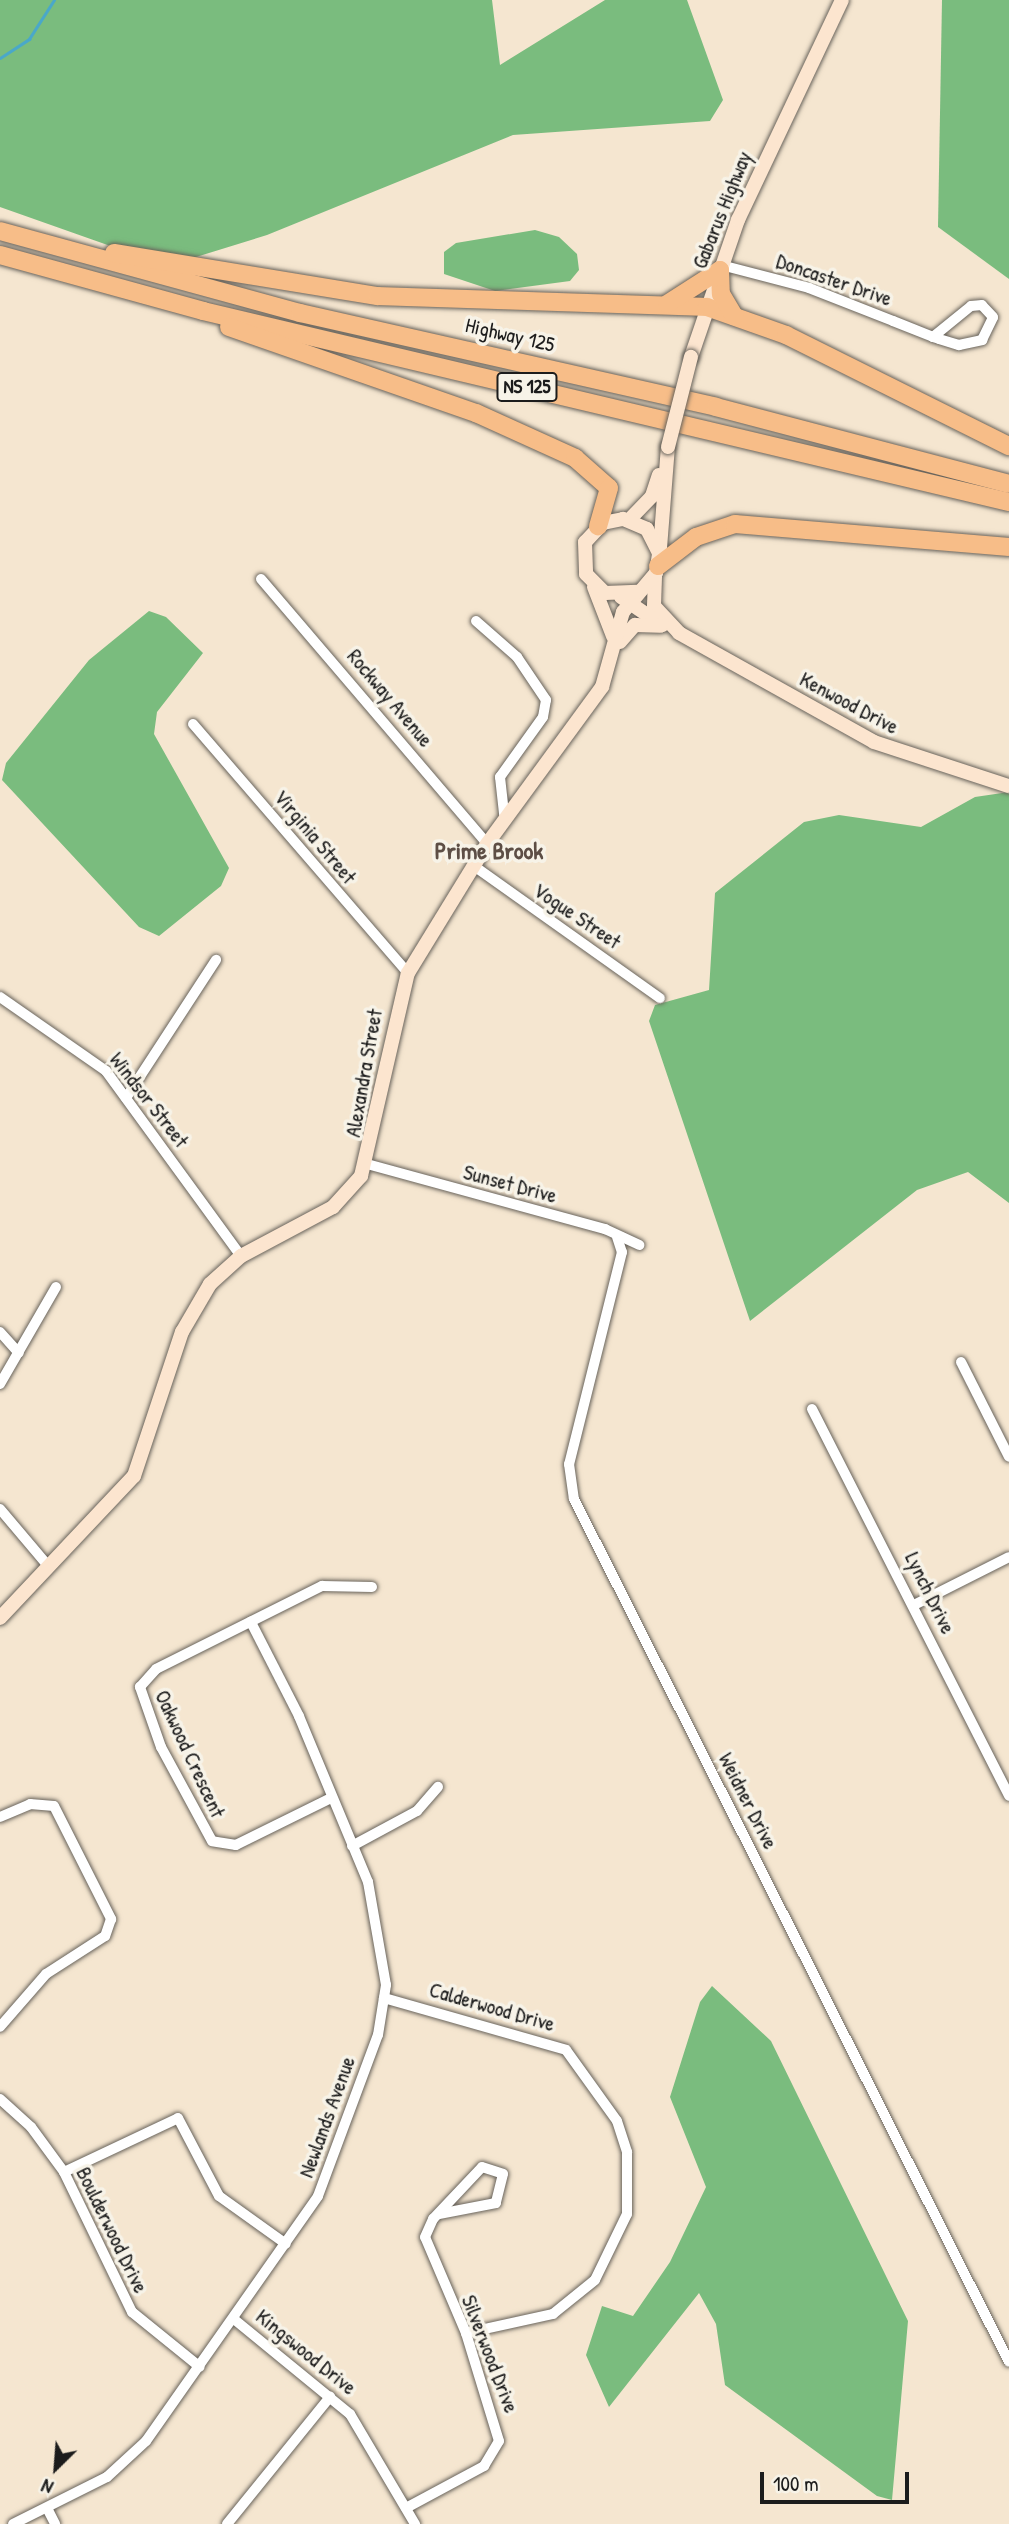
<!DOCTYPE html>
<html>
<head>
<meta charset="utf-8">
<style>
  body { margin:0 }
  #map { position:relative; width:1009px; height:2524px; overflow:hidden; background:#f5e6d0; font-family:"Patrick Hand",sans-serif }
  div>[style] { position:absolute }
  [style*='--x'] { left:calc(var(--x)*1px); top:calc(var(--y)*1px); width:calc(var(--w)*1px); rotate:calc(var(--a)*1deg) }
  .forest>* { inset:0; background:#7abc7e }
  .stream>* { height:2.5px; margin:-1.25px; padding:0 1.25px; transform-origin:1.25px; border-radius:1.25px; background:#4aa8c9 }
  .roads { filter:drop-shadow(0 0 2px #68635b) drop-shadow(0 0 2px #68635b) }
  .street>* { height:10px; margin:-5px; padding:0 5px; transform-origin:5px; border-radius:5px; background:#fff }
  .secondary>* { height:14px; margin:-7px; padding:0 7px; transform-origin:7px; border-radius:7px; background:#fce5cf }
  .highway>* { height:18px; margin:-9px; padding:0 9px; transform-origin:9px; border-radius:9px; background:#f7bd88 }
  .bridges { filter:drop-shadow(0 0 2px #68635b) drop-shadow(0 0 2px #68635b) }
  .secondary-bridge>* { height:14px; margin:-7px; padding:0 7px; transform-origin:7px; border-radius:7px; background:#fce5cf }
  span { translate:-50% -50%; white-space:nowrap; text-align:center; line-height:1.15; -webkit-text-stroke:7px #f7f3e8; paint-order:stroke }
  .shield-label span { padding:2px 5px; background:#f7f3e8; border:2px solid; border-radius:5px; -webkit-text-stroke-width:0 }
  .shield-label { font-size:19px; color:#1c1c1c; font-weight:700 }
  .street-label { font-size:21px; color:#1c1c1c }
  .quarter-label { font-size:24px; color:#5d4e45; font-weight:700 }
  .north { position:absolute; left:21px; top:2433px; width:70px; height:70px; -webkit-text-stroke:5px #f7f3e8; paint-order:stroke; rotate:205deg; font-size:19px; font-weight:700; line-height:28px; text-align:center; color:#1c1c1c }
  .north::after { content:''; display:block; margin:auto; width:24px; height:32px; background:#1c1c1c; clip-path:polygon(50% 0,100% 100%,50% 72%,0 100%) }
  .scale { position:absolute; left:760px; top:2472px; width:149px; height:32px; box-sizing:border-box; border:4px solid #1c1c1c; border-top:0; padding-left:9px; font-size:21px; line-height:24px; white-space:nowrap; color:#1c1c1c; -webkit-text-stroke:5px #f7f3e8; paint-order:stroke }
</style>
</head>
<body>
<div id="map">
  <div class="forest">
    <i style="clip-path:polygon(0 0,492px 0,500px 65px,605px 0,687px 0,723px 100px,710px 121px,513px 135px,267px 235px,167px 266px,0 207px)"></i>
    <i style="clip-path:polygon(942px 0,1009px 0,1009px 279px,938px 227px)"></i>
    <i style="clip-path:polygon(535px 230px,559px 237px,577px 254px,579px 270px,570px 281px,495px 291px,444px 274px,444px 252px,456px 243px)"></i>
    <i style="clip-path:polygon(149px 611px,166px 617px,203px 653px,157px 712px,154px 734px,229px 868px,221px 886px,159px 936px,139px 927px,2px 780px,6px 763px,89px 660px)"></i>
    <i style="clip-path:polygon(1009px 792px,1009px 1203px,968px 1172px,917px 1190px,750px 1321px,649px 1021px,655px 1005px,709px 990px,715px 893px,804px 822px,839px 815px,921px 827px,975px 797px)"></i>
    <i style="clip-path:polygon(712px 1986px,771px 2041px,908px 2321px,892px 2500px,877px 2496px,725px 2385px,716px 2324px,699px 2293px,609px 2407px,586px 2355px,602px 2306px,633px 2316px,670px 2262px,706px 2187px,670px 2097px,700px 2002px)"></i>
  </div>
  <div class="stream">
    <i style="--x:0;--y:58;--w:35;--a:-33"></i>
    <i style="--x:29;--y:39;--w:46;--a:-57.3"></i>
  </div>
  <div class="roads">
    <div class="street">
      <i style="--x:721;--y:265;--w:91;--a:14.6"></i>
      <i style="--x:809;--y:288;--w:90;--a:21.4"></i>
      <i style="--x:893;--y:321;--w:43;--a:21.8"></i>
      <i style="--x:933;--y:337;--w:6;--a:18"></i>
      <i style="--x:939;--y:339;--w:21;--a:17"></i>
      <i style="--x:959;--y:345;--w:24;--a:-12"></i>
      <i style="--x:982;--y:340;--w:25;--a:-64"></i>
      <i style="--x:993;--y:317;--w:16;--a:-133"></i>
      <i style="--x:982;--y:305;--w:11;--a:175"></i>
      <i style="--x:971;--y:306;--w:49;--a:140.8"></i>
      <i style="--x:261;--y:579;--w:348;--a:49.5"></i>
      <i style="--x:476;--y:621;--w:55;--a:41.3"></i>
      <i style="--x:517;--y:657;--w:52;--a:56"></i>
      <i style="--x:546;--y:700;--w:17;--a:100"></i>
      <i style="--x:543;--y:717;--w:74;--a:125.6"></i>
      <i style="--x:500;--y:777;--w:45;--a:83.7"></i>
      <i style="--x:193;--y:724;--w:329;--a:49.2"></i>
      <i style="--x:474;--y:866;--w:228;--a:35.4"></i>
      <i style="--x:0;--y:997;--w:129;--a:34.9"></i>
      <i style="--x:106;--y:1071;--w:229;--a:53.9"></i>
      <i style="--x:126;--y:1098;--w:165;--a:-56.9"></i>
      <i style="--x:367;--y:1164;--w:247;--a:15.3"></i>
      <i style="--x:605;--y:1229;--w:38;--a:25"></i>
      <i style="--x:617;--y:1237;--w:16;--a:72"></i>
      <i style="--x:622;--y:1252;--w:219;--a:104"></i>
      <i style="--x:569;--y:1464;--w:35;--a:82"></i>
      <i style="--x:574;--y:1499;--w:966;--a:63.25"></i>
      <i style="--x:0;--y:1332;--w:28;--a:48"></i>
      <i style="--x:961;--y:1362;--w:106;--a:63.2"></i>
      <i style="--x:0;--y:1384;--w:112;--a:-60"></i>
      <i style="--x:812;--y:1409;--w:434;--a:63"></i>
      <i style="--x:0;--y:1509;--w:76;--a:49.8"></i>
      <i style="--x:914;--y:1605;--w:106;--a:-26.8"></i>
      <i style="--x:329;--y:1799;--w:104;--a:153.7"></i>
      <i style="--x:236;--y:1845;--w:24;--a:-171"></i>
      <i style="--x:212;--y:1841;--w:107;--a:-118.5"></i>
      <i style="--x:161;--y:1747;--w:64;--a:-109.3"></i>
      <i style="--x:140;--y:1687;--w:24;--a:-48"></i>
      <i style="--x:156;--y:1669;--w:186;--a:-26.6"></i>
      <i style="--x:322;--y:1586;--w:50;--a:1.1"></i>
      <i style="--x:0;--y:1817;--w:33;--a:-23"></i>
      <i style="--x:30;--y:1804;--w:24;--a:5"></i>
      <i style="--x:54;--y:1806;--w:127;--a:63.2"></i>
      <i style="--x:111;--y:1919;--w:18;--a:109"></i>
      <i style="--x:105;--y:1936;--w:70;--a:147.2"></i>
      <i style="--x:46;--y:1974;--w:70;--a:131"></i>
      <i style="--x:352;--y:1846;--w:74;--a:-28.3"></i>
      <i style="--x:417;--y:1811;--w:32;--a:-49"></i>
      <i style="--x:384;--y:1998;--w:189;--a:15.9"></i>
      <i style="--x:566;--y:2050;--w:87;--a:54.3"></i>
      <i style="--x:617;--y:2121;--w:33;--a:72"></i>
      <i style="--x:627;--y:2152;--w:62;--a:90"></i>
      <i style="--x:627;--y:2214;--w:73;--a:115.9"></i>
      <i style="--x:595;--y:2280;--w:54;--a:141"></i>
      <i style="--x:553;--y:2314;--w:89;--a:167.7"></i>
      <i style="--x:0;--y:2099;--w:42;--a:42.1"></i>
      <i style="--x:31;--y:2127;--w:56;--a:53.7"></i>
      <i style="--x:64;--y:2172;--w:156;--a:64.1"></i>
      <i style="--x:132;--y:2312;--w:87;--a:39"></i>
      <i style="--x:64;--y:2172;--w:126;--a:-25.3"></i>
      <i style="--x:178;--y:2118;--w:88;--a:62.3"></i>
      <i style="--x:219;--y:2196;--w:82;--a:35.6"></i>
      <i style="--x:235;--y:2320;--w:149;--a:39.3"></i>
      <i style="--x:350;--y:2414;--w:128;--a:59.4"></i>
      <i style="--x:47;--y:2508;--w:18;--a:63"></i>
      <i style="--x:406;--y:2508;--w:89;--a:-28.3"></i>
      <i style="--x:484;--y:2466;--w:29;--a:-59"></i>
      <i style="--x:499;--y:2441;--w:113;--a:-107"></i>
      <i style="--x:466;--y:2333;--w:104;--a:-113.1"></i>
      <i style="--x:425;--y:2237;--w:20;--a:-66"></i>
      <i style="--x:433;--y:2219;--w:71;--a:-46.7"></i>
      <i style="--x:482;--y:2167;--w:22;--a:18"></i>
      <i style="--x:503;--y:2174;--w:30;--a:104"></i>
      <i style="--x:496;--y:2203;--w:58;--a:169.1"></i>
      <i style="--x:13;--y:2524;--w:105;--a:-26.6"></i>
      <i style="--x:107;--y:2477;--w:53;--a:-42.7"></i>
      <i style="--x:146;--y:2441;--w:299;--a:-54.9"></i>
      <i style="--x:318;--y:2196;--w:172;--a:-69.6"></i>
      <i style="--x:378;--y:2035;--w:51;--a:-80.9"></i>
      <i style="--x:386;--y:1985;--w:105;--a:-99.9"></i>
      <i style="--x:368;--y:1882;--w:180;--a:-112.6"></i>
      <i style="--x:299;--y:1716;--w:106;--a:-117.1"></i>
      <i style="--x:227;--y:2524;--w:164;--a:-51"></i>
    </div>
    <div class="secondary">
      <i style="--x:691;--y:357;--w:145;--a:-71.1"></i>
      <i style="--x:738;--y:220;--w:243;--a:-64.7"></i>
      <i style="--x:629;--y:520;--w:33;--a:-46"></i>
      <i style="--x:652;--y:496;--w:22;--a:-72"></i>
      <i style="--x:660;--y:548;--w:101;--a:-85.5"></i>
      <i style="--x:655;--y:577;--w:29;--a:92"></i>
      <i style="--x:654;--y:606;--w:37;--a:47"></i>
      <i style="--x:679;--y:633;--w:223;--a:29.2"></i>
      <i style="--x:874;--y:742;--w:142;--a:18.1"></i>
      <i style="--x:594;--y:587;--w:53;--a:68.8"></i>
      <i style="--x:621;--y:597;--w:50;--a:34.3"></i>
      <i style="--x:620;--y:642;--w:23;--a:-49"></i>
      <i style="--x:635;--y:625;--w:25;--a:2"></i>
      <i style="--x:0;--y:1618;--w:195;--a:-46.7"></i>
      <i style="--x:134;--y:1476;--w:152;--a:-71.6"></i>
      <i style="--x:182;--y:1332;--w:56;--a:-59.7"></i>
      <i style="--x:210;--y:1284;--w:42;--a:-42.1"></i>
      <i style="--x:241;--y:1256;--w:104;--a:-28"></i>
      <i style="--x:333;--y:1207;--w:42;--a:-47.9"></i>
      <i style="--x:361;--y:1176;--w:208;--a:-77"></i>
      <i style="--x:408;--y:973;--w:151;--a:-58.5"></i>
      <i style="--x:487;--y:844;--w:195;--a:-53.8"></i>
      <i style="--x:602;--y:687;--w:78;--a:-74.4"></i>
      <i style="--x:623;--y:612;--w:51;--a:-49.8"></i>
      <i style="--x:656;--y:573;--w:20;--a:-81"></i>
      <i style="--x:659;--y:553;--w:27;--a:-117"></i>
      <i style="--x:647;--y:529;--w:26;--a:-157"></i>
      <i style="--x:623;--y:519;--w:20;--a:169"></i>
      <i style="--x:603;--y:523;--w:26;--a:133"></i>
      <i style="--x:585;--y:542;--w:32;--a:88"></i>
      <i style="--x:586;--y:574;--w:27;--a:45"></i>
      <i style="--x:605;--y:593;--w:33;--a:-2"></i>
    </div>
    <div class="highway">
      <i style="--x:0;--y:231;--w:311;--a:15.3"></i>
      <i style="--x:300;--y:313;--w:426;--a:12.7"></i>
      <i style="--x:716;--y:407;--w:303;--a:14.7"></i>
      <i style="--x:114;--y:253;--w:267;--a:9.3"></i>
      <i style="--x:378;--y:296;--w:329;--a:1.9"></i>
      <i style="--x:707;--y:307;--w:84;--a:19.5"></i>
      <i style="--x:786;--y:335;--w:249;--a:26.5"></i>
      <i style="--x:0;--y:255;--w:211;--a:15.4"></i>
      <i style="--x:203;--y:311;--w:828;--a:13.33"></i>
      <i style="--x:720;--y:270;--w:24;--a:88"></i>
      <i style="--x:721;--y:294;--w:26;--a:59"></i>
      <i style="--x:667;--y:304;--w:63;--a:-32.7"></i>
      <i style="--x:229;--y:327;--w:262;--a:19.2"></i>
      <i style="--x:476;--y:413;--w:109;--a:24.4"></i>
      <i style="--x:575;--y:458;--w:45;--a:41.4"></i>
      <i style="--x:609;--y:488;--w:40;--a:106"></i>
      <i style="--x:658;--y:566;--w:48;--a:-37.3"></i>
      <i style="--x:696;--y:537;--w:41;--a:-18.4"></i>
      <i style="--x:735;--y:524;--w:275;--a:4.8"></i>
    </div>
  </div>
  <div class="bridges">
    <div class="secondary-bridge">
      <i style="--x:668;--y:447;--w:93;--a:-75.7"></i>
    </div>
  </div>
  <div class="shield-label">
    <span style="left:527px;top:387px">NS 125</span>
  </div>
  <div class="street-label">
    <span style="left:722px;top:210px;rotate:-68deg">Gabarus Highway</span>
    <span style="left:834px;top:280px;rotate:19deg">Doncaster Drive</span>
    <span style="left:510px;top:335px;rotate:13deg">Highway 125</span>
    <span style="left:390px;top:698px;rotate:50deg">Rockway Avenue</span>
    <span style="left:849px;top:703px;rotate:28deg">Kenwood Drive</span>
    <span style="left:315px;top:837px;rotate:50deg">Virginia Street</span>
    <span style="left:577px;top:916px;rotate:34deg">Vogue Street</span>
    <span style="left:364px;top:1073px;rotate:-80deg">Alexandra Street</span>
    <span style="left:149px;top:1100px;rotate:52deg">Windsor Street</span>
    <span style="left:510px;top:1184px;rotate:15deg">Sunset Drive</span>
    <span style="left:930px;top:1593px;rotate:64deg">Lynch Drive</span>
    <span style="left:190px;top:1754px;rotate:65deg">Oakwood Crescent</span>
    <span style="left:748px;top:1801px;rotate:63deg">Weidner Drive</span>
    <span style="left:492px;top:2007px;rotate:16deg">Calderwood Drive</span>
    <span style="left:327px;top:2117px;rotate:-70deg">Newlands Avenue</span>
    <span style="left:112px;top:2230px;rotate:64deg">Boulderwood Drive</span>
    <span style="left:306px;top:2352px;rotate:39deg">Kingswood Drive</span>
    <span style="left:490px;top:2354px;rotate:69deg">Silverwood Drive</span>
  </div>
  <div class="quarter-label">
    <span style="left:489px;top:851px">Prime Brook</span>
  </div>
  <div class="north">N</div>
  <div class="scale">100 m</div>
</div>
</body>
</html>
